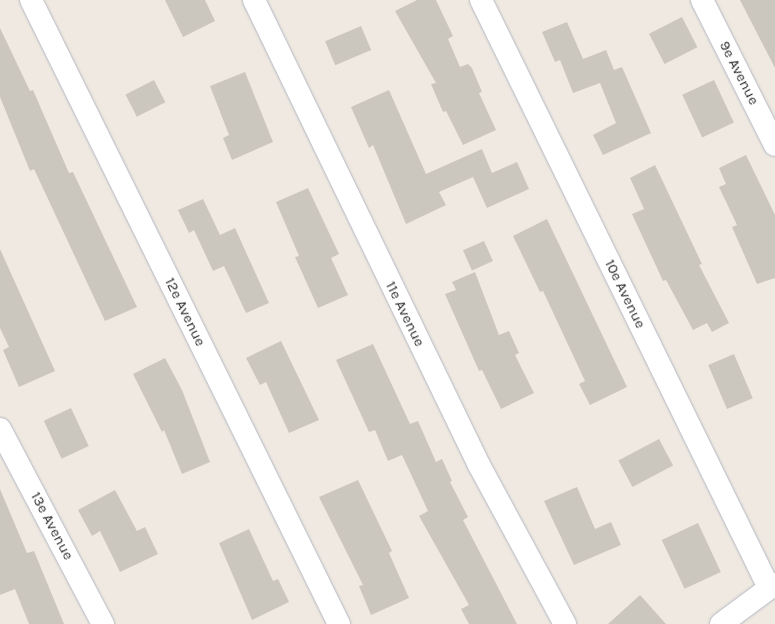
<!DOCTYPE html>
<html>
<head>
<meta charset="utf-8">
<style>
  body { margin:0 }
  #map { position:relative; width:775px; height:624px; overflow:hidden; background:#efe9e1; font-family:Karla,sans-serif }
  div>[style] { position:absolute }
  [style*='--x'] { left:calc(var(--x)*1px); top:calc(var(--y)*1px); width:calc(var(--w)*1px); rotate:calc(var(--a)*1deg) }
  .building>* { inset:0; background:#cbc7bf; transform-origin:0 0 }
  .roads { filter:drop-shadow(0 0 1px #b4b7c1) drop-shadow(0 0 1px #b4b7c1) }
  .minor>* { height:22px; margin:-11px; padding:0 11px; transform-origin:11px; border-radius:11px; background:#fff }
  span { translate:-50% -50%; white-space:nowrap; text-align:center; line-height:1.15; -webkit-text-stroke:3px #fff; paint-order:stroke }
  .street-label { font-size:15px; color:#2e2e2e }
</style>
</head>
<body>
<div id="map">
  <div class="building">
    <i style="clip-path:polygon(165px 0,205px 0,215px 21px,183px 37px)"></i>
    <i style="clip-path:polygon(417px 0,436px 0,453px 36px,448px 39px,460px 67px,468px 64px,472px 68px,482px 92px,479px 93px,496px 130px,463px 145px,446px 111px,443px 112px,431px 84px,436px 83px,395px 11px)"></i>
    <i style="clip-path:polygon(740px 0,775px 0,775px 68px)"></i>
    <i style="left:682px;top:17px;width:34px;height:37px;rotate:63deg"></i>
    <i style="clip-path:polygon(567px 22px,583px 59px,606px 50px,614px 70px,622px 67px,651px 133px,603px 155px,593px 135px,616px 123px,600px 83px,573px 93px,560px 60px,555px 62px,542px 32px)"></i>
    <i style="left:361px;top:26px;width:26px;height:39px;rotate:67deg"></i>
    <i style="clip-path:polygon(0 28px,30px 91px,33px 90px,69px 173px,73px 172px,137px 307px,105px 321px,34px 169px,30px 171px,0 97px)"></i>
    <i style="clip-path:polygon(245px 72px,273px 142px,232px 160px,223px 138px,229px 135px,210px 86px)"></i>
    <i style="left:154px;top:80px;width:25px;height:32px;rotate:63deg"></i>
    <i style="left:714px;top:80px;width:47px;height:35px;rotate:65deg"></i>
    <i style="clip-path:polygon(389px 90px,426px 174px,482px 149px,492px 173px,517px 162px,529px 189px,487px 208px,473px 177px,439px 192px,446px 205px,406px 224px,373px 145px,369px 148px,351px 107px)"></i>
    <i style="clip-path:polygon(746px 155px,775px 215px,775px 278px,757px 284px,732px 227px,737px 225px,719px 187px,726px 184px,719px 168px)"></i>
    <i style="clip-path:polygon(655px 165px,702px 264px,699px 265px,729px 323px,712px 332px,707px 323px,693px 330px,666px 280px,663px 281px,632px 214px,644px 209px,630px 178px)"></i>
    <i style="clip-path:polygon(308px 188px,339px 254px,331px 258px,348px 295px,318px 308px,295px 257px,299px 256px,276px 202px)"></i>
    <i style="clip-path:polygon(203px 199px,220px 235px,235px 228px,269px 303px,246px 313px,224px 266px,213px 271px,194px 230px,189px 233px,178px 210px)"></i>
    <i style="clip-path:polygon(547px 219px,627px 387px,590px 405px,579px 384px,585px 381px,543px 291px,540px 292px,513px 236px)"></i>
    <i style="left:484px;top:241px;width:22px;height:23px;rotate:66deg"></i>
    <i style="clip-path:polygon(0 249px,55px 371px,19px 387px,3px 350px,9px 347px,0 328px)"></i>
    <i style="clip-path:polygon(475px 272px,499px 335px,509px 331px,519px 353px,515px 355px,534px 393px,501px 409px,482px 370px,479px 371px,445px 294px,456px 290px,452px 282px)"></i>
    <i style="clip-path:polygon(281px 341px,319px 420px,289px 433px,266px 382px,260px 385px,246px 358px)"></i>
    <i style="clip-path:polygon(373px 344px,410px 424px,418px 421px,436px 462px,442px 459px,452px 481px,450px 482px,468px 517px,463px 520px,517px 624px,469px 624px,461px 609px,469px 605px,419px 516px,428px 511px,402px 455px,388px 461px,375px 430px,369px 432px,336px 360px)"></i>
    <i style="left:734px;top:354px;width:48px;height:28px;rotate:67deg"></i>
    <i style="clip-path:polygon(165px 358px,182px 390px,210px 462px,182px 474px,164px 430px,162px 432px,133px 374px)"></i>
    <i style="left:71px;top:408px;width:42px;height:30px;rotate:65deg"></i>
    <i style="left:659px;top:439px;width:30px;height:46px;rotate:62deg"></i>
    <i style="clip-path:polygon(358px 480px,392px 551px,389px 553px,409px 598px,371px 615px,359px 586px,363px 585px,319px 497px)"></i>
    <i style="clip-path:polygon(577px 487px,595px 529px,611px 522px,621px 545px,574px 565px,544px 501px)"></i>
    <i style="clip-path:polygon(0 489px,27px 553px,34px 551px,64px 624px,29px 624px,15px 589px,0 595px)"></i>
    <i style="clip-path:polygon(115px 490px,137px 531px,145px 527px,158px 554px,120px 572px,100px 531px,92px 536px,78px 510px)"></i>
    <i style="left:698px;top:523px;width:54px;height:40px;rotate:65deg"></i>
    <i style="clip-path:polygon(249px 529px,273px 581px,278px 579px,289px 602px,252px 620px,219px 543px)"></i>
    <i style="clip-path:polygon(640px 595px,666px 624px,608px 624px)"></i>
  </div>
  <div class="roads">
    <div class="minor">
      <i style="--x:31;--y:0;--w:696;--a:63.73"></i>
      <i style="--x:254;--y:0;--w:517;--a:64.18"></i>
      <i style="--x:479;--y:465;--w:181;--a:61.6"></i>
      <i style="--x:481;--y:0;--w:655;--a:63.9"></i>
      <i style="--x:702;--y:0;--w:162;--a:63.3"></i>
      <i style="--x:0;--y:429;--w:221;--a:62.2"></i>
      <i style="--x:721;--y:624;--w:67;--a:-36.5"></i>
    </div>
  </div>
  <div class="street-label">
    <span style="left:739px;top:73px;rotate:63deg">9e Avenue</span>
    <span style="left:625px;top:294px;rotate:64deg">10e Avenue</span>
    <span style="left:185px;top:312px;rotate:64deg">12e Avenue</span>
    <span style="left:405px;top:314px;rotate:64deg">11e Avenue</span>
    <span style="left:52px;top:526px;rotate:62deg">13e Avenue</span>
  </div>
</div>
</body>
</html>
